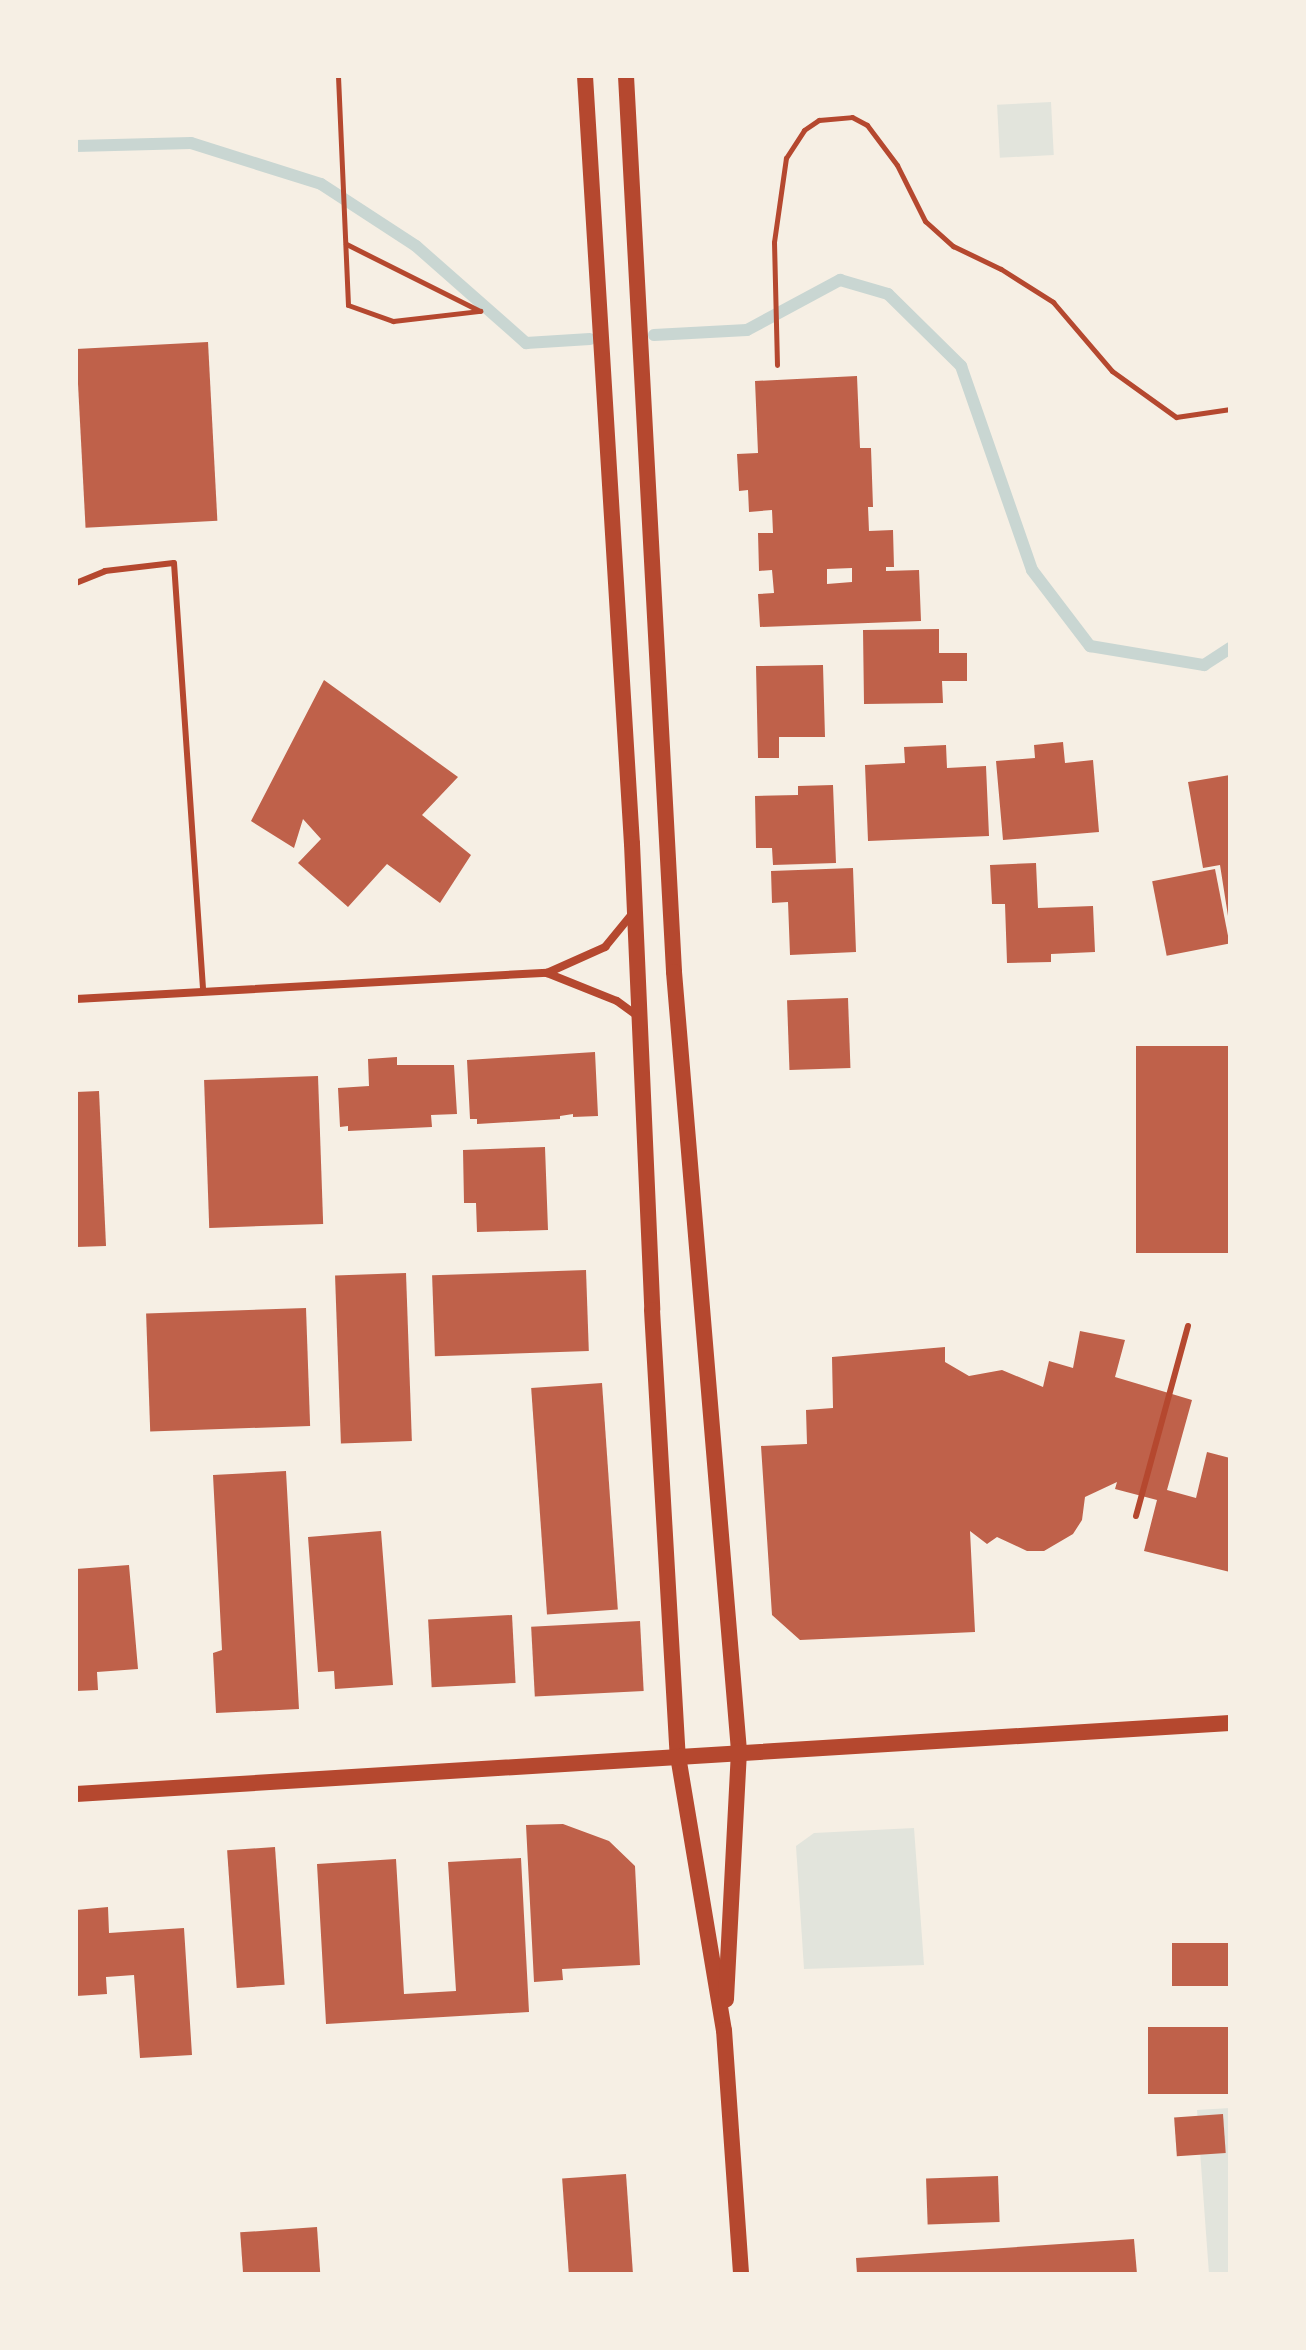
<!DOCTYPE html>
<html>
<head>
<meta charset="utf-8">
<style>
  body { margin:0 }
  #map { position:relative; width:1306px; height:2350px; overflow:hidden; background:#f6efe4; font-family:Poppins,sans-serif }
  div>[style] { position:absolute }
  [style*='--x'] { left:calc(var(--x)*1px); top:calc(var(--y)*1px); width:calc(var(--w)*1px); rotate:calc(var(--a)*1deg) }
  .green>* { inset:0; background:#e2e4dc; transform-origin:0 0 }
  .stream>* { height:12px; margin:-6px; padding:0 6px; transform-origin:6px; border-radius:6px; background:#c9d6d2 }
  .building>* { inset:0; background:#bf614a; transform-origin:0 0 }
  .path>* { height:5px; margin:-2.5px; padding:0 2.5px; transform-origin:2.5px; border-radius:2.5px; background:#b5482f }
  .service>* { height:6px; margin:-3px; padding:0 3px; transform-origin:3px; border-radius:3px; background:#b5482f }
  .minor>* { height:8px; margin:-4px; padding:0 4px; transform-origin:4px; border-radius:4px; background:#b5482f }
  .secondary>* { height:16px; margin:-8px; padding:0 8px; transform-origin:8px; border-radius:8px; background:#b5482f }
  span { translate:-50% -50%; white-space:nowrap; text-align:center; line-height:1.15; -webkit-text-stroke:7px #f6efe4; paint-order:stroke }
  .frame { position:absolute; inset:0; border:78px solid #f6efe4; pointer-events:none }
</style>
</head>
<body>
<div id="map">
  <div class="green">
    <i style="left:1051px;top:102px;width:53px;height:54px;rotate:87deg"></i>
    <i style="clip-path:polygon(914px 1828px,924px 1965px,804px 1969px,796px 1846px,814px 1833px)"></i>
    <i style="clip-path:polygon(1230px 2108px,1230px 2274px,1209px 2274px,1197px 2110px)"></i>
  </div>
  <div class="stream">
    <i style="--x:76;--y:146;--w:115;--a:-1.5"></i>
    <i style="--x:191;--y:143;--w:136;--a:17.5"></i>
    <i style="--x:321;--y:184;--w:113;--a:33.1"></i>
    <i style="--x:416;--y:246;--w:147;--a:41.4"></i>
    <i style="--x:526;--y:343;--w:64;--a:-3.6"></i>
    <i style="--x:654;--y:335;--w:93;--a:-3.1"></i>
    <i style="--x:747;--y:330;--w:106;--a:-28.3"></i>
    <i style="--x:840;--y:280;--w:50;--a:16.3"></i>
    <i style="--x:888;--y:294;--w:103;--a:44.6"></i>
    <i style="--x:961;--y:366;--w:216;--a:70.8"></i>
    <i style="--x:1032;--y:570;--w:96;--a:52.7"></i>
    <i style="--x:1090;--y:646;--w:116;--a:9.5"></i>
    <i style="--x:1204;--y:665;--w:31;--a:-33"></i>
  </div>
  <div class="building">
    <i style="left:208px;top:342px;width:179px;height:132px;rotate:87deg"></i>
    <i style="clip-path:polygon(evenodd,857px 376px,860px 448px,871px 448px,873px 507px,868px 507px,869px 531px,893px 530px,894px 567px,886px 567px,886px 571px,919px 570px,921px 621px,760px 627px,758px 594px,774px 593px,772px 570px,759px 571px,758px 533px,773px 533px,772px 510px,749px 512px,748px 490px,739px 491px,737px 454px,758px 453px,755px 381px,857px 376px,852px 568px,852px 582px,827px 584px,827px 569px,852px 568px)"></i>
    <i style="clip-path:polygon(939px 629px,939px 653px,967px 653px,967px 681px,942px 681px,943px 703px,864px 704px,863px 630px)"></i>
    <i style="clip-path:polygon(823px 665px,825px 737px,779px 737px,779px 758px,758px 758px,756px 666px)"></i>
    <i style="clip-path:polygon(324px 680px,458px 777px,422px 815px,471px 855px,440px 903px,387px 864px,348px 907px,298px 863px,321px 839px,303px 819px,294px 848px,251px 821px)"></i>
    <i style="clip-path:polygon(1063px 742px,1065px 763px,1093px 760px,1099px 832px,1003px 840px,996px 761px,1035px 758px,1034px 745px)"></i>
    <i style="clip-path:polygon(946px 745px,947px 768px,986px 766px,989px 836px,868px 841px,865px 765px,905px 763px,904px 747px)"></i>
    <i style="clip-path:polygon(1230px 775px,1230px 915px,1228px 916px,1220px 865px,1203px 868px,1188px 782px)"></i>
    <i style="clip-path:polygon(833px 785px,836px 863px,773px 865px,772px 848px,756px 848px,755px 796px,798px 795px,798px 786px)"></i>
    <i style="clip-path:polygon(1036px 863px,1038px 908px,1093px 906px,1095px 952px,1051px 954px,1051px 962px,1007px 963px,1005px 904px,992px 904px,990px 865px)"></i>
    <i style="clip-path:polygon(853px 868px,856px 952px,790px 955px,788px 902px,772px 903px,771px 871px)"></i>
    <i style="left:1215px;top:869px;width:76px;height:64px;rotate:79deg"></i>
    <i style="left:848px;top:998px;width:70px;height:61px;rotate:88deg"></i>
    <i style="left:1230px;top:1046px;width:207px;height:94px;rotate:90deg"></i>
    <i style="clip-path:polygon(595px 1052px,598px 1116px,573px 1117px,573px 1114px,560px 1116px,560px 1119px,477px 1124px,477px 1119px,470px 1119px,467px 1060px)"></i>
    <i style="clip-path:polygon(397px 1057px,397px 1065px,454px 1065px,457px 1114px,431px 1115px,432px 1127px,348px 1131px,348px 1126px,340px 1127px,338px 1088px,369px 1086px,368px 1059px)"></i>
    <i style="left:318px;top:1076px;width:148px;height:114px;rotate:88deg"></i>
    <i style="clip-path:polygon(99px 1091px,106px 1246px,76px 1247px,76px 1092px)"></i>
    <i style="clip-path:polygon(545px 1147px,548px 1230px,477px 1232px,476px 1203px,464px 1203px,463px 1150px)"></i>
    <i style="left:586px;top:1270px;width:81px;height:154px;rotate:88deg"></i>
    <i style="left:406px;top:1273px;width:168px;height:71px;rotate:88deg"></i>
    <i style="left:306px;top:1308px;width:118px;height:160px;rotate:88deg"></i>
    <i style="clip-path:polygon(1080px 1331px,1125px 1340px,1115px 1377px,1192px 1400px,1167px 1490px,1196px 1498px,1207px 1452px,1230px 1458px,1230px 1572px,1144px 1551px,1157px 1500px,1115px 1489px,1117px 1482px,1085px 1497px,1082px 1520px,1073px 1534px,1044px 1551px,1027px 1551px,997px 1537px,987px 1544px,970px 1531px,975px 1632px,800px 1640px,772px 1615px,761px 1446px,807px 1444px,806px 1410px,833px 1408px,832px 1357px,945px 1347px,945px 1362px,969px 1376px,1002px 1370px,1043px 1387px,1049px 1361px,1073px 1368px)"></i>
    <i style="left:602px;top:1383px;width:227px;height:71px;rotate:86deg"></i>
    <i style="clip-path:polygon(286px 1471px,299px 1709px,216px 1713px,213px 1653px,222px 1650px,213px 1475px)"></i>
    <i style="clip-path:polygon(381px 1531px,393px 1685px,335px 1689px,334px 1671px,318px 1672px,308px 1537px)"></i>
    <i style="clip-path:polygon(129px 1565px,138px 1669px,97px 1672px,98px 1690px,76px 1691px,76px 1569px)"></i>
    <i style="left:512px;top:1615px;width:68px;height:84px;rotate:87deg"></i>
    <i style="left:640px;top:1621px;width:70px;height:109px;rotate:87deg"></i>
    <i style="clip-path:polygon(563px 1824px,609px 1841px,635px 1866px,640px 1965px,562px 1969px,563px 1980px,534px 1982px,526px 1825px)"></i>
    <i style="left:275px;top:1847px;width:138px;height:48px;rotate:86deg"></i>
    <i style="clip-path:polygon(521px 1858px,529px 2012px,326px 2024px,317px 1864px,396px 1859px,404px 1994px,456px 1991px,448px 1862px)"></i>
    <i style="clip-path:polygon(108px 1907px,109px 1933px,184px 1928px,192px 2055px,140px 2058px,134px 1975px,106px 1977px,107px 1994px,76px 1996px,76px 1910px)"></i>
    <i style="left:1230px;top:1943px;width:43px;height:58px;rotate:90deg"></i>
    <i style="left:1230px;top:2027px;width:67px;height:82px;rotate:90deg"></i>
    <i style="left:1223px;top:2114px;width:39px;height:49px;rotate:86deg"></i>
    <i style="left:626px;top:2174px;width:100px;height:64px;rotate:86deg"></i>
    <i style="left:998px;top:2176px;width:46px;height:72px;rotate:88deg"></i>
    <i style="left:317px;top:2227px;width:47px;height:77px;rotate:86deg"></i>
    <i style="clip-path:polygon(1134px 2239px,1137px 2274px,857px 2274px,856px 2258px)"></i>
  </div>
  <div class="path">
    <i style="--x:338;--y:76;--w:229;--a:87.5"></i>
    <i style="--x:348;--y:305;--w:48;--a:19.6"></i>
    <i style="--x:393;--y:321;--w:88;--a:-6.6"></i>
    <i style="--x:480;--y:311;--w:150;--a:-153.4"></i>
    <i style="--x:777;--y:365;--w:123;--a:-91.4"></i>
    <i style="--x:774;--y:242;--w:85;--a:-81.9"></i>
    <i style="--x:786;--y:158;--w:33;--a:-57"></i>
    <i style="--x:804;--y:130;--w:18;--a:-34"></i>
    <i style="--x:819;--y:120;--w:33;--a:-5"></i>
    <i style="--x:852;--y:117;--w:17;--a:28"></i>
    <i style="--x:867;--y:125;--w:50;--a:53.1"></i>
    <i style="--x:897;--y:165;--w:63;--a:63.4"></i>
    <i style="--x:925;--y:221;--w:38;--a:42"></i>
    <i style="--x:953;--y:246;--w:53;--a:25.6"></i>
    <i style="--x:1001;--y:269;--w:62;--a:32.4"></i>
    <i style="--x:1053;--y:302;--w:91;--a:49.5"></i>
    <i style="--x:1112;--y:371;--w:79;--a:35.7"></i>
    <i style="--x:1176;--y:417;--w:55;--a:-8.4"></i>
  </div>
  <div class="service">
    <i style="--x:76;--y:583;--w:31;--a:-22"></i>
    <i style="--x:105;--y:571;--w:69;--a:-6.6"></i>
    <i style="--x:174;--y:563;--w:429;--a:86.1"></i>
    <i style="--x:1136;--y:1516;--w:197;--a:-74.7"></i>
  </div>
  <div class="minor">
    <i style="--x:547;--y:973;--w:64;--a:-24.1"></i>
    <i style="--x:605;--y:947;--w:43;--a:-50.7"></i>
    <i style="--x:76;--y:999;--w:472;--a:-3.2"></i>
    <i style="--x:547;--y:973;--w:75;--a:21.8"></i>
    <i style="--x:617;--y:1001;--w:27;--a:36"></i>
  </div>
  <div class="secondary">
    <i style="--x:585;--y:76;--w:769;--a:86.5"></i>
    <i style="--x:632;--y:844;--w:466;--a:87.5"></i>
    <i style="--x:652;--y:1310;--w:447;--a:86.7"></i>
    <i style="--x:678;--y:1756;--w:278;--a:80.5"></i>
    <i style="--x:724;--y:2030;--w:245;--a:86"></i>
    <i style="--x:626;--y:76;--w:897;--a:86.93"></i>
    <i style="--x:674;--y:972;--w:782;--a:85.23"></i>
    <i style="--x:739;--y:1751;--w:249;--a:93"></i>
    <i style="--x:76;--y:1794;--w:1156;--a:-3.52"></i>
  </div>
  <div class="frame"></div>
</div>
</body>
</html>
